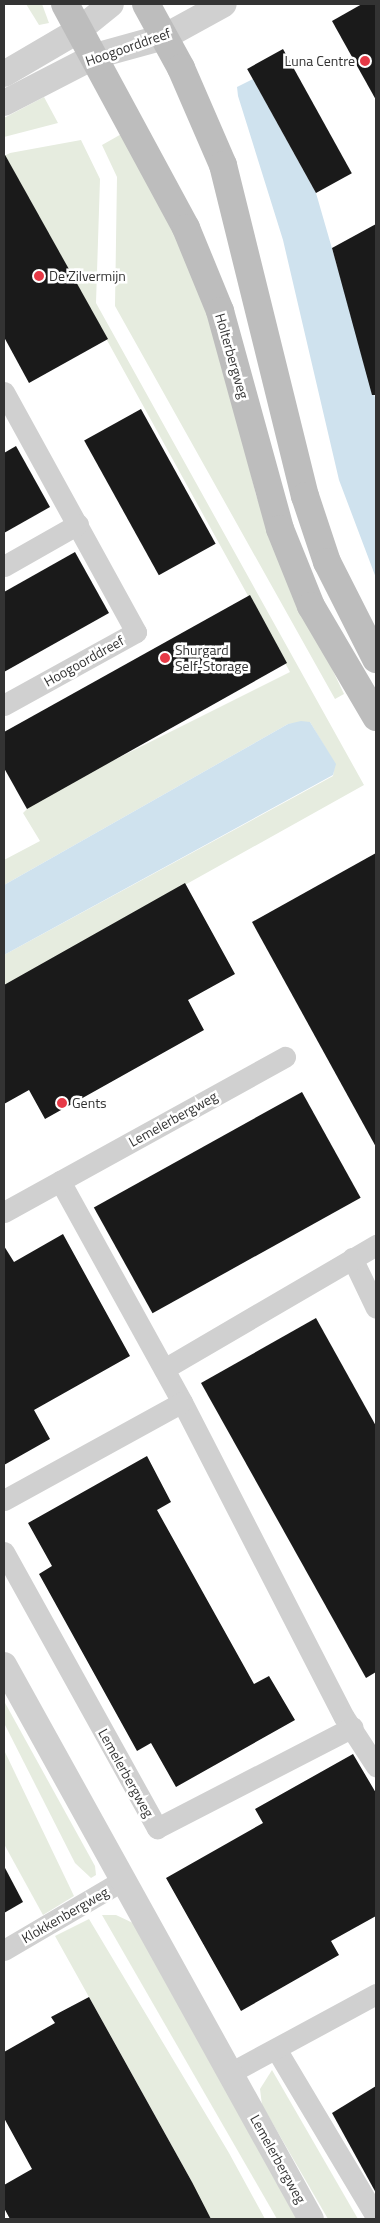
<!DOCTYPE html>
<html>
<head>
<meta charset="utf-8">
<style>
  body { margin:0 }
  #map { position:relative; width:380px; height:2223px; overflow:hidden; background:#fff; font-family:"Titillium Web",sans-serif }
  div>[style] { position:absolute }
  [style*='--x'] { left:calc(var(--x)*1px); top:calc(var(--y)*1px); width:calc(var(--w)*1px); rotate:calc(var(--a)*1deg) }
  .green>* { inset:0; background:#e6ecdf }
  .water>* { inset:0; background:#cfe2ee }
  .building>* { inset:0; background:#1a1a1a; transform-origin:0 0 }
  .minor>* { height:21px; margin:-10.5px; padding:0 10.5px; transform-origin:10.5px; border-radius:10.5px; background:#d0d0d0 }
  .tertiary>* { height:26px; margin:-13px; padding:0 13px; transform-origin:13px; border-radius:13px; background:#d0d0d0 }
  .secondary>* { height:28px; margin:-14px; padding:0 14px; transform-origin:14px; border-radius:14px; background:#bdbdbd }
  .dots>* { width:14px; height:14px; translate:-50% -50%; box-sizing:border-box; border:2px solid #fff; border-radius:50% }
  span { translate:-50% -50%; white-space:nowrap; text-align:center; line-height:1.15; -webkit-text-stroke:5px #fff; paint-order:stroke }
  .street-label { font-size:14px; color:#333 }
  .poi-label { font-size:14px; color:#333 }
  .right { translate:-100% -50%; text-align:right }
  .left { translate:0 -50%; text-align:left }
  .frame { position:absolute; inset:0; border:5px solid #333; pointer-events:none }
</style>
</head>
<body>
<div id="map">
  <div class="green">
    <i style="clip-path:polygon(26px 4px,42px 4px,49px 23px,39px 25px)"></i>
    <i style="clip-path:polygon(44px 97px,58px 123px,4px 137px,4px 118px)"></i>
    <i style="clip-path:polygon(125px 132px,182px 243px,215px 323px,256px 495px,279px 557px,344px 694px,335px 699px,115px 306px,117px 177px,102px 145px)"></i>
    <i style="clip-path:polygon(81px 140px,100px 179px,96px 303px,364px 785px,4px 986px,4px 955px,333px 776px,335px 764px,310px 722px,288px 724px,4px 885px,4px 860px,40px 841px,23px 813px,38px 798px,290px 672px,12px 168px,4px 173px,4px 156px,10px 153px)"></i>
    <i style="clip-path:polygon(4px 1701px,95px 1866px,96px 1875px,91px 1878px,75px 1863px,4px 1723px)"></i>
    <i style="clip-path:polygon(4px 1750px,74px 1896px,43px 1915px,4px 1844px)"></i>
    <i style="clip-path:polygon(102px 1915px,116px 1915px,133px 1923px,299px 2219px,277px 2219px)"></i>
    <i style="clip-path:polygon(89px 1919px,229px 2153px,265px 2219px,211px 2219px,200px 2201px,166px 2219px,156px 2202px,192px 2182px,55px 1936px)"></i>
    <i style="clip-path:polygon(272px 2070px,358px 2219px,328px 2219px,262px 2105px,260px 2089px)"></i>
  </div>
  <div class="water">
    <i style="clip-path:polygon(253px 79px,316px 193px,376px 401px,376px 578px,339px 480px,283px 240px,238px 96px,237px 87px)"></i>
    <i style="clip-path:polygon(301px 721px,310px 722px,336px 764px,333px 775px,4px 955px,4px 885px,288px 724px)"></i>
  </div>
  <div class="building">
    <i style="clip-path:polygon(362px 4px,376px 4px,376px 100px,332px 21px)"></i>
    <i style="left:283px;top:49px;width:142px;height:41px;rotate:61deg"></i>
    <i style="clip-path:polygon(4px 153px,108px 339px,29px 383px,4px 337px)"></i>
    <i style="clip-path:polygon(376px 224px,376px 395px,372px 395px,332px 248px)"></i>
    <i style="left:141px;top:409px;width:154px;height:65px;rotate:61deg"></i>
    <i style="clip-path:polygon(16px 446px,50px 507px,4px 533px,4px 453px)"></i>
    <i style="clip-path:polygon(75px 552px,109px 613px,4px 672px,4px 592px)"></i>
    <i style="clip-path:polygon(250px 595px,287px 663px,27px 809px,4px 768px,4px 732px)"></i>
    <i style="clip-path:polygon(376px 853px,376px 1147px,252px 922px)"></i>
    <i style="clip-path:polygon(185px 883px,235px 974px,188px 1000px,204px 1030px,45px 1119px,29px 1090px,4px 1104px,4px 985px)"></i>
    <i style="left:302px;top:1092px;width:121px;height:238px;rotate:61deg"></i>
    <i style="clip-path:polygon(63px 1234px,130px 1356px,34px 1410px,50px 1439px,4px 1465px,4px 1246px,14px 1262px)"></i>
    <i style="clip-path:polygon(316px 1318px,376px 1426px,376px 1672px,366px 1678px,201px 1383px)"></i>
    <i style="clip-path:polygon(147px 1456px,171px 1502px,157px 1510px,254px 1684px,269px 1676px,295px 1720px,176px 1787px,151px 1743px,137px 1751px,39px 1574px,52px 1566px,28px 1523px)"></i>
    <i style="clip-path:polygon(353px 1754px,376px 1793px,376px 1916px,331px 1941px,339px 1955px,241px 2011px,166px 1878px,263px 1823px,255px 1809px)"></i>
    <i style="clip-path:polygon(4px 1866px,23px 1902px,4px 1913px)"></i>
    <i style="clip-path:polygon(89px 1997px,192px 2182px,211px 2219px,10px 2219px,4px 2208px,4px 2185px,32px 2169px,4px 2118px,4px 2052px,55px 2023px,51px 2017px)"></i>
    <i style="clip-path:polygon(376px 2086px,376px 2193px,332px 2113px)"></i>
  </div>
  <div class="minor">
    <i style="--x:4;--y:392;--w:274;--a:61.2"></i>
    <i style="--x:136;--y:632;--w:151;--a:151.1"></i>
    <i style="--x:4;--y:566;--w:85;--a:-29.6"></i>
    <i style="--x:60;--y:1181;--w:252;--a:61.1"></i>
    <i style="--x:182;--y:1402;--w:354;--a:62.8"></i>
    <i style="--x:344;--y:1717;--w:59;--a:56.9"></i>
    <i style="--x:4;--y:1212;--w:321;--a:-28.9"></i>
    <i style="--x:352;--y:1258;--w:55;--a:64.4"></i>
    <i style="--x:164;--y:1369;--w:246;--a:-30.3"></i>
    <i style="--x:4;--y:1500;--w:203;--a:-28.8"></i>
    <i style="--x:4;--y:1552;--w:316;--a:61"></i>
    <i style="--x:157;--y:1828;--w:220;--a:-27.3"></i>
    <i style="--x:4;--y:1950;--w:140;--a:-30.4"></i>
    <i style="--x:276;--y:2049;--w:196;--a:59.2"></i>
    <i style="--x:230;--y:2073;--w:166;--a:-28.4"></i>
  </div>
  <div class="tertiary">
    <i style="--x:4;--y:74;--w:87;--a:-30.4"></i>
    <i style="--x:79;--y:30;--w:41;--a:-39.1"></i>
    <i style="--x:4;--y:103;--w:102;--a:-27.3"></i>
    <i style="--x:95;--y:56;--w:72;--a:-15.4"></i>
    <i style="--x:164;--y:37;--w:68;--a:-28.8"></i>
    <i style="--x:4;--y:1665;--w:633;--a:61.01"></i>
  </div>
  <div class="secondary">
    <i style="--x:65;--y:4;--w:255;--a:61.6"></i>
    <i style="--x:186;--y:228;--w:90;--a:67.7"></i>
    <i style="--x:220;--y:311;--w:226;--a:74.6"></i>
    <i style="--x:280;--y:529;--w:83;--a:68.1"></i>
    <i style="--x:311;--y:606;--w:129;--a:59.6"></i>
    <i style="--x:146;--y:4;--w:73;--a:61.3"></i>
    <i style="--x:181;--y:68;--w:106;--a:66.6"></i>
    <i style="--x:223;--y:165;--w:341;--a:76.1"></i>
    <i style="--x:305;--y:496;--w:70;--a:71.6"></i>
    <i style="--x:327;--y:562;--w:109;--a:63.2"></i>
  </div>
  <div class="dots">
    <i style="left:365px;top:61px;background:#e63946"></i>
    <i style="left:39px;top:276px;background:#e63946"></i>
    <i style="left:165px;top:658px;background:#e63946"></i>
    <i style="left:62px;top:1103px;background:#e63946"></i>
  </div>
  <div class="street-label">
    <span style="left:128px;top:47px;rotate:-19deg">Hoogoorddreef</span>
    <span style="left:232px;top:356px;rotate:74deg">Holterbergweg</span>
    <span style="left:84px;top:661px;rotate:-29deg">Hoogoorddreef</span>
    <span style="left:173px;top:1119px;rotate:-29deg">Lemelerbergweg</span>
    <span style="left:126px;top:1773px;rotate:61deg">Lemelerbergweg</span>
    <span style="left:65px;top:1915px;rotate:-30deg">Klokkenbergweg</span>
    <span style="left:278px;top:2159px;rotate:61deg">Lemelerbergweg</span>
  </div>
  <div class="poi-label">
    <span class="right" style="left:355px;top:61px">Luna Centre</span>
    <span class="left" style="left:49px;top:276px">De Zilvermijn</span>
    <span class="left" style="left:175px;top:658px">Shurgard<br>Self-Storage</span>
    <span class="left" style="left:72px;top:1103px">Gents</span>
  </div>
  <div class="frame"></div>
</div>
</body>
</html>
